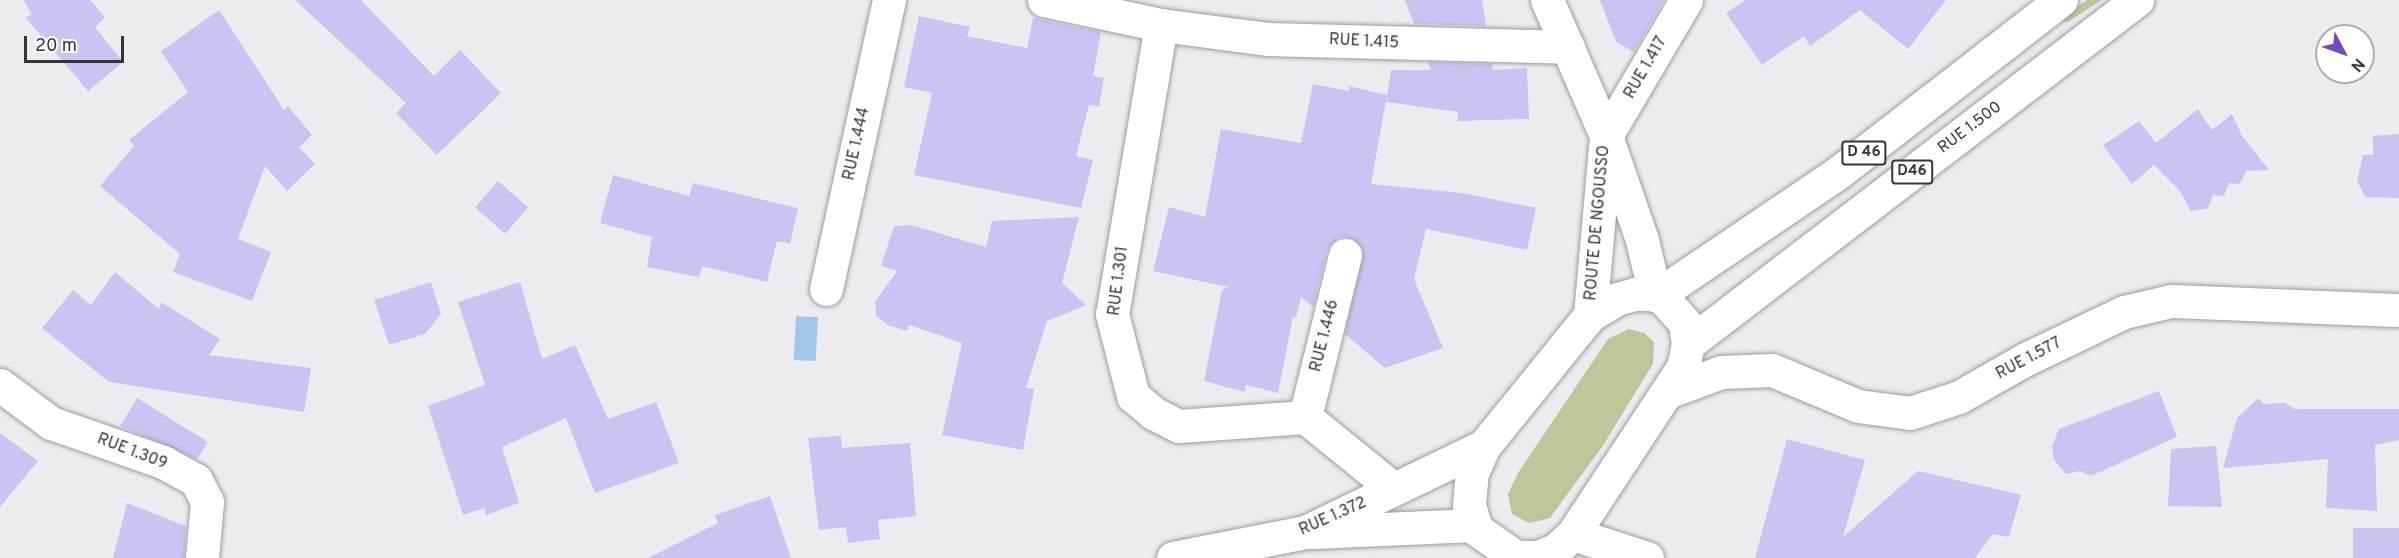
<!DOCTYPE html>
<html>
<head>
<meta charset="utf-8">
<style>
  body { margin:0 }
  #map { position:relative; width:2399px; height:558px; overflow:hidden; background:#ececf0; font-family:Overpass,sans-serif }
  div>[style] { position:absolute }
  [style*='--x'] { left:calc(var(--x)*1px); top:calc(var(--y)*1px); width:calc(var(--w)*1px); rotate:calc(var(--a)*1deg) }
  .green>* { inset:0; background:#bdc69a }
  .water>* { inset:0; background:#a5c6eb; transform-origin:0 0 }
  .building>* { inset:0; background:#c9c4f2; transform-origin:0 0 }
  .roads { filter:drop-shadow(0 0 2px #9c9ca0) drop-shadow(0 0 2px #9c9ca0) }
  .minor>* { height:33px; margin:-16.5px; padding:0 16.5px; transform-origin:16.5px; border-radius:16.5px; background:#fff }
  .major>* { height:33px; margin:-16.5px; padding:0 16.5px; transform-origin:16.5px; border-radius:16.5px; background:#fff }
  span { translate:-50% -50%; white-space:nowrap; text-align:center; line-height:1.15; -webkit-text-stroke:4.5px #fff; paint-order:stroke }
  .shield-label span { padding:2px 4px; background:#fff; border:2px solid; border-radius:4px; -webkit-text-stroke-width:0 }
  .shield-label { font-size:15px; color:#353536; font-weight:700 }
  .street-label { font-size:16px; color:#353536 }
  .north { position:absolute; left:2315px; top:24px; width:60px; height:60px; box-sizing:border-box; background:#fff; border:2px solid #aeaeaf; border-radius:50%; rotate:131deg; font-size:16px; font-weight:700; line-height:24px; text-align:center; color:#353536 }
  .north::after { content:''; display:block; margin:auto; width:21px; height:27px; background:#7847bf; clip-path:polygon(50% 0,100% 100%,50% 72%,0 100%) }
  .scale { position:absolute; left:24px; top:36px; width:100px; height:27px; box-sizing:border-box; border:3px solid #353536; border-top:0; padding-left:8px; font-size:18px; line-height:21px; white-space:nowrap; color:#353536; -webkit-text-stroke:4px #fff; paint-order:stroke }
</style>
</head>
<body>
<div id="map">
  <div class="green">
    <i style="clip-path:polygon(2087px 0,2102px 0,2068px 22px,2061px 21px,2064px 15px)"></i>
    <i style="clip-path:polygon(1629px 329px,1644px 333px,1654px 342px,1653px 364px,1602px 447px,1550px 518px,1529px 523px,1512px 514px,1508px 494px,1518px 473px,1608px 339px)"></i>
  </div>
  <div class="water">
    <i style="left:796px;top:316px;width:22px;height:44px;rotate:3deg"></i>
  </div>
  <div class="building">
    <i style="clip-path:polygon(23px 0,90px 0,105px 17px,95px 27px,123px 62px,88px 91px,26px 18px,32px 14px)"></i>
    <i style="clip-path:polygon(295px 0,361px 0,434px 76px,460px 50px,501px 93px,437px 155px,396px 113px,406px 103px)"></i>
    <i style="clip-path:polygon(1405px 0,1482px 0,1486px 26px,1414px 24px)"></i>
    <i style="clip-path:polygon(1600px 0,1664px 0,1634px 52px,1616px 42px)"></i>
    <i style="clip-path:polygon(1745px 0,1946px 0,1908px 49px,1860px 10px,1810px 46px,1804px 36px,1762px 65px,1726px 13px)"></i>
    <i style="clip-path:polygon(219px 10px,284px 110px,288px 106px,312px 135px,299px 147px,315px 164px,287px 191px,265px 166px,238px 239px,271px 252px,252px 301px,173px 272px,180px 254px,100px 186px,134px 146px,129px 140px,188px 92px,161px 51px)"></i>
    <i style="clip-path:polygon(919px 16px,970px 27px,967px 36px,1027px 48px,1033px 18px,1101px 32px,1093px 76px,1104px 78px,1099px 106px,1089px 105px,1076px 156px,1093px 160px,1081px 208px,914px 175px,932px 93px,904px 87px)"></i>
    <i style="clip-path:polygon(1428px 62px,1492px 64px,1493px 70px,1527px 68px,1529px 119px,1458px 121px,1458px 112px,1386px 102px,1391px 70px,1431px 70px)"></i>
    <i style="clip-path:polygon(1313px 84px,1349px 91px,1349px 86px,1387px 95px,1371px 184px,1463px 193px,1536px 208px,1527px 250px,1426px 229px,1414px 279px,1443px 348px,1385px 368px,1345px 334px,1363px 250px,1350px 237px,1339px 237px,1327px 250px,1313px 307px,1301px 297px,1296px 318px,1293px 317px,1278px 393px,1246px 385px,1245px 392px,1204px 381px,1222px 290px,1228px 287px,1153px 271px,1169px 207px,1205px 217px,1221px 129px,1301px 143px)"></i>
    <i style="clip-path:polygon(2198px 109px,2212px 130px,2232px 114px,2242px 136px,2269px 170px,2246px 171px,2240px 184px,2229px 183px,2224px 196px,2213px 195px,2208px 208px,2191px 211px,2180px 191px,2154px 165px,2132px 184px,2103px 145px,2139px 121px,2156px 143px)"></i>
    <i style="clip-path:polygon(2399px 134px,2399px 198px,2365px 197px,2357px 181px,2363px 155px,2373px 155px,2373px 136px)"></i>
    <i style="clip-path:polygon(613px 175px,689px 196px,693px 183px,798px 208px,790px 244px,777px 241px,767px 282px,702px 266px,699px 277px,647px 267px,652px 237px,600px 223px)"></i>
    <i style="left:498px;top:181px;width:40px;height:35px;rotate:41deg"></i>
    <i style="clip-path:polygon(1079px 217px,1062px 283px,1086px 305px,1047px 321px,1026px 388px,1034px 389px,1023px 450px,942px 435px,962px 343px,909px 325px,907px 331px,888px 325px,876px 316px,875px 302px,897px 271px,881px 266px,894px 226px,911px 225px,986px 247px,992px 221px)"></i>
    <i style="clip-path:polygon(115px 272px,159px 309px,161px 302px,220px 339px,209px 355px,311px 368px,304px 412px,109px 382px,42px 328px,73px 290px,91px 305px)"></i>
    <i style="clip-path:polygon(431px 282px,441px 314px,425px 334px,389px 345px,374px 300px)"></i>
    <i style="clip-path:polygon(520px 282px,542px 359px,575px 345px,608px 419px,656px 402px,679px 463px,595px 493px,566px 418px,502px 447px,519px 503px,486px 515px,484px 508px,463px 515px,428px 406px,485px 385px,458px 302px)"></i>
    <i style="clip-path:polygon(2159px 391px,2177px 437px,2091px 476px,2080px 471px,2066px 474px,2054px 460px,2052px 446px,2059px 429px)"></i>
    <i style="clip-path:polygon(137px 398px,208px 442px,197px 459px,120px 426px)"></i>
    <i style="clip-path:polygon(2258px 398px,2264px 404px,2285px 403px,2294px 409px,2399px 409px,2399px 440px,2375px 445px,2377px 511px,2326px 508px,2328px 459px,2223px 468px,2237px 418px)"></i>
    <i style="clip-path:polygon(0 433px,38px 461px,0 507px)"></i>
    <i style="clip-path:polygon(841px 436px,842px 448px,910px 443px,916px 516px,878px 520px,880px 539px,848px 543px,846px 527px,819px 530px,808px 438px)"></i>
    <i style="clip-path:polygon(1787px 439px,1865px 460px,1843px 537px,1918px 471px,2021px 495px,2009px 537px,1993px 534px,1975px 558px,1755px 558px)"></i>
    <i style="clip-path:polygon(2216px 446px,2222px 507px,2168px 506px,2171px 449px)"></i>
    <i style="clip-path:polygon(770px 496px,791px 558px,648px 558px,718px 523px,715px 515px)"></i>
    <i style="clip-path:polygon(127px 503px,186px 526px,184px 558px,113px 558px)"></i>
    <i style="left:2353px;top:528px;width:46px;height:30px"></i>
  </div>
  <div class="roads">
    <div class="minor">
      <i style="--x:1044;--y:0;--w:120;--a:12.1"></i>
      <i style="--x:1161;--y:25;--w:293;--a:99.6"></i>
      <i style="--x:1112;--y:314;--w:85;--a:75.6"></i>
      <i style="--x:1133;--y:396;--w:26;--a:40"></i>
      <i style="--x:1153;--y:413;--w:29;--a:27"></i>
      <i style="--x:1179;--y:426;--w:126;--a:-4.1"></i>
      <i style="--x:1305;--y:417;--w:114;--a:39"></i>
      <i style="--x:1161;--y:25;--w:107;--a:7.5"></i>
      <i style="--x:1267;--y:39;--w:301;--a:1.5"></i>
      <i style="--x:1606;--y:136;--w:158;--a:-59.5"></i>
      <i style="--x:826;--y:289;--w:296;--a:-77.7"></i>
      <i style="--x:0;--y:385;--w:64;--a:36.7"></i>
      <i style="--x:51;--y:423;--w:119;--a:19.2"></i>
      <i style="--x:163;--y:462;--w:38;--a:29"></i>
      <i style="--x:196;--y:480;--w:25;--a:63"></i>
      <i style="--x:207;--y:502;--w:56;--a:95.1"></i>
      <i style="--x:1670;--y:391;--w:54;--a:-20.4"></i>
      <i style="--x:1721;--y:372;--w:51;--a:-2.2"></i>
      <i style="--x:1772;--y:370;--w:93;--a:22.7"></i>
      <i style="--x:1858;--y:406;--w:52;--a:7.7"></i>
      <i style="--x:1910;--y:413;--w:52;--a:-18.1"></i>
      <i style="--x:1959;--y:397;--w:77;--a:-29.6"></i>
      <i style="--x:2026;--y:359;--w:109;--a:-25.6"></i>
      <i style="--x:2124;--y:312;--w:48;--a:-13.2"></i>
      <i style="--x:2171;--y:301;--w:228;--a:2.3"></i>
      <i style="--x:1305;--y:417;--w:167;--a:-76.1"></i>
      <i style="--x:1573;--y:534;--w:78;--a:18"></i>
    </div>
    <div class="major">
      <i style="--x:1547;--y:0;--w:148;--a:66.5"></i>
      <i style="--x:1606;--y:136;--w:110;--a:70.9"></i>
      <i style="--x:1642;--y:240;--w:57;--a:76.7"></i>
      <i style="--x:1635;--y:294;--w:24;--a:0"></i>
      <i style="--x:1659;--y:294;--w:39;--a:48"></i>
      <i style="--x:1685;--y:323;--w:21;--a:82"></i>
      <i style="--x:1688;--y:344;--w:24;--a:102"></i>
      <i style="--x:1683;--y:367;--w:200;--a:123.4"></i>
      <i style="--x:1573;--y:534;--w:24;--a:138"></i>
      <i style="--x:1555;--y:550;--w:18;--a:158"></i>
      <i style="--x:1538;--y:557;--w:22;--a:180"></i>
      <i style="--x:1516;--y:557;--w:49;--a:-145"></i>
      <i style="--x:1476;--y:529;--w:25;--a:-106"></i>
      <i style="--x:1469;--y:505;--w:32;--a:-85"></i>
      <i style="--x:1472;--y:473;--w:30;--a:-66"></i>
      <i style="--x:1484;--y:446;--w:169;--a:-51"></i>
      <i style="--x:1590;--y:315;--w:31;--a:-31"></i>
      <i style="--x:1617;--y:299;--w:19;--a:-16"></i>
      <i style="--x:1659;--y:294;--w:217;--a:-34.1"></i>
      <i style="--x:1839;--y:172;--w:281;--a:-37.8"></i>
      <i style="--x:1590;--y:315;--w:170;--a:-84.9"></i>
      <i style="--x:1688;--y:344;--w:566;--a:-37.46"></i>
      <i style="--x:1313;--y:532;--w:162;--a:-2.5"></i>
      <i style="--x:1173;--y:558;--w:135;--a:-11.1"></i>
      <i style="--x:1305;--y:532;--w:199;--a:-25.7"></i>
    </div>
  </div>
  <div class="shield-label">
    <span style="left:1864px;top:153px">D 46</span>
    <span style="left:1912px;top:172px">D46</span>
  </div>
  <div class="street-label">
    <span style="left:1364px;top:42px;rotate:3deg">RUE 1.415</span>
    <span style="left:1646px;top:68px;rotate:-60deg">RUE 1.417</span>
    <span style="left:1970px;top:128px;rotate:-37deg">RUE 1.500</span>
    <span style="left:857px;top:144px;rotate:-78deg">RUE 1.444</span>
    <span style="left:1598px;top:223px;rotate:-85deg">ROUTE DE NGOUSSO</span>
    <span style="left:1119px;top:281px;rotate:-83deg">RUE 1.301</span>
    <span style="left:1325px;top:336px;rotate:-76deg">RUE 1.446</span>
    <span style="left:2029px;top:359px;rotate:-28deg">RUE 1.577</span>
    <span style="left:132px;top:452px;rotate:21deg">RUE 1.309</span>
    <span style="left:1333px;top:517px;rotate:-24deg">RUE 1.372</span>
  </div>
  <div class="north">N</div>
  <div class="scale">20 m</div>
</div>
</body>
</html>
